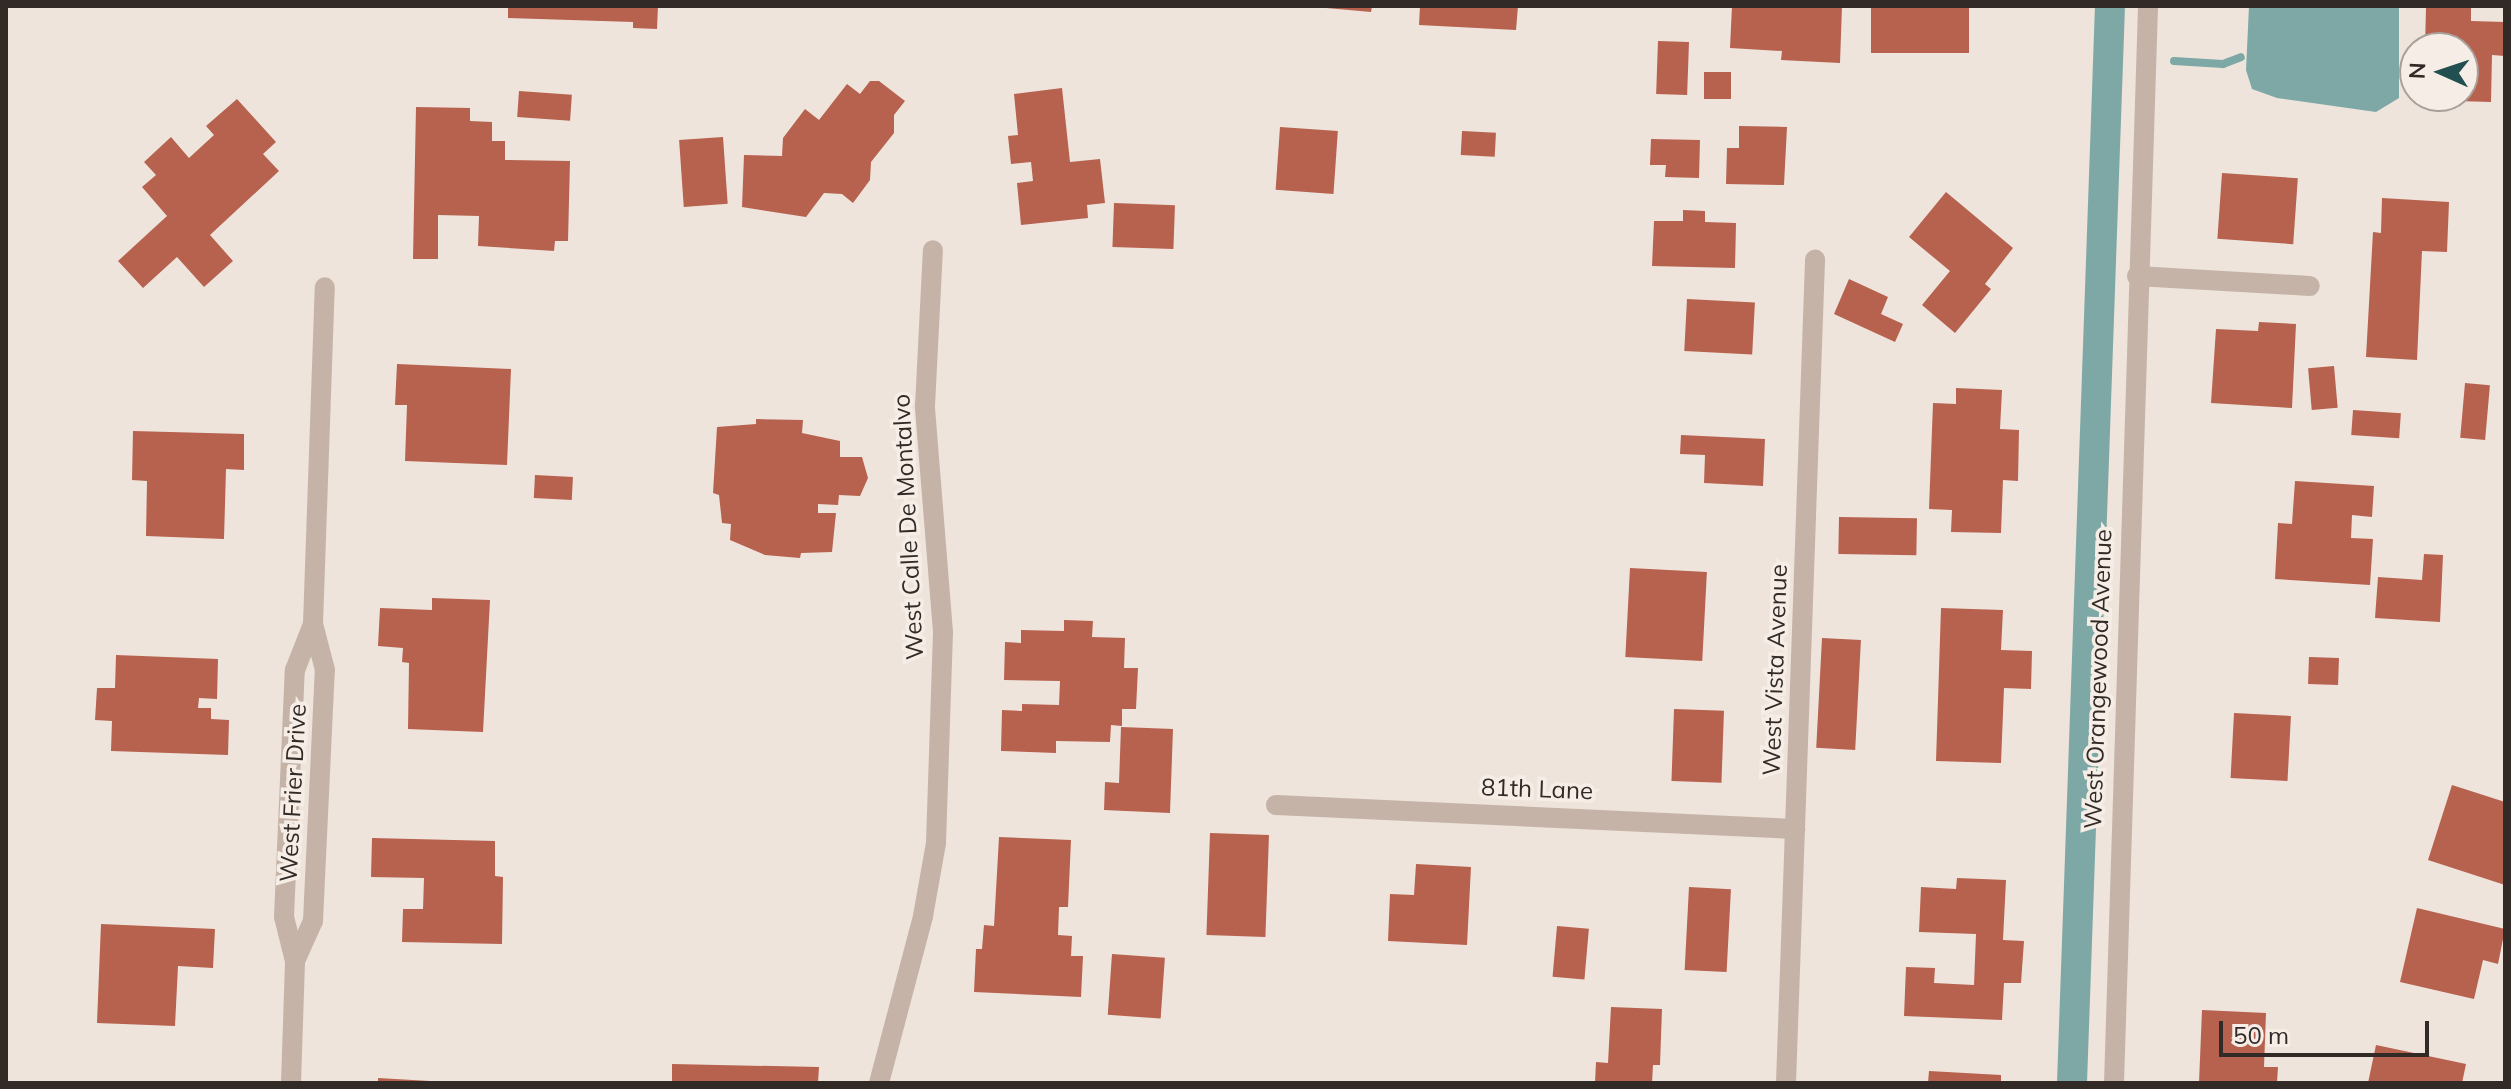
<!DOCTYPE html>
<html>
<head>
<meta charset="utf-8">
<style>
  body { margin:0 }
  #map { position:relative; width:2511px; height:1089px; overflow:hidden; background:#eee4db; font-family:Mulish,sans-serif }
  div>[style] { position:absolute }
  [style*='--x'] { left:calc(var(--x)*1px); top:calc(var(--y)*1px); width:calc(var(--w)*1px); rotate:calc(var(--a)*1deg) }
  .water>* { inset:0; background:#7da8a6 }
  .stream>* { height:8px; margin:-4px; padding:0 4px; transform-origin:4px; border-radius:4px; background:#7da8a6 }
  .canal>* { height:30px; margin:-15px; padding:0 15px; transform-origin:15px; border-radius:15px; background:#7da8a6 }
  .building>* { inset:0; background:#b7614f; transform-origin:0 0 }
  .minor>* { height:20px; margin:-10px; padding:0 10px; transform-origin:10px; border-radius:10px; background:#c5b3a8 }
  .tertiary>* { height:20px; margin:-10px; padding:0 10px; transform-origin:10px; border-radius:10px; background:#c5b3a8 }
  span { translate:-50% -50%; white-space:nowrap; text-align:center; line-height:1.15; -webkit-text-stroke:7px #f6eee6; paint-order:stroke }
  .street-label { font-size:24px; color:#322a27 }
  .frame { position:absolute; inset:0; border:8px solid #322a27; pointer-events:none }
  .north { position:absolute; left:2399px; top:32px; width:80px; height:80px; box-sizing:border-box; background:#f6eee6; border:2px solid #a8a09a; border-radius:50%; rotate:273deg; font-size:22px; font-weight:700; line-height:32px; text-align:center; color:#322a27 }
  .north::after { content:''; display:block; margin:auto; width:28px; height:36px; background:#224f4f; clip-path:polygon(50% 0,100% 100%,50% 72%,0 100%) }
  .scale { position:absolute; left:2219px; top:1021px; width:210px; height:36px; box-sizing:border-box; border:4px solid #322a27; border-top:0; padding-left:10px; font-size:24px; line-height:28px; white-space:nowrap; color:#322a27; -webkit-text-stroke:6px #f6eee6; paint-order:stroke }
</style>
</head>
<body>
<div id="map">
  <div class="water">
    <i style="clip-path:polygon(2249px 6px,2399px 7px,2399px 98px,2376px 112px,2277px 98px,2252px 89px,2246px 70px)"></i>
  </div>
  <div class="stream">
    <i style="--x:2174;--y:61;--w:49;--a:3.5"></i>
    <i style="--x:2223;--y:64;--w:19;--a:-21"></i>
  </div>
  <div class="canal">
    <i style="--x:2072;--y:1083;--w:1078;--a:-87.98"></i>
  </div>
  <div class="building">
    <i style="clip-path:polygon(508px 6px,658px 6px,657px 29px,633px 28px,633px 22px,508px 18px)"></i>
    <i style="clip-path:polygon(1304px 6px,1372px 6px,1371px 12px)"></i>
    <i style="clip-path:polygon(1420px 6px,1518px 6px,1516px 30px,1419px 25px)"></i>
    <i style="clip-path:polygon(1732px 6px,1842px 6px,1840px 63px,1781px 60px,1782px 51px,1730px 48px)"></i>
    <i style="left:1871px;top:6px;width:98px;height:47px"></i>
    <i style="clip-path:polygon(2426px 7px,2471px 8px,2471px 21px,2505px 22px,2505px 56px,2492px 55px,2491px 102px,2423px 100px,2463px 96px,2463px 48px,2425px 48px)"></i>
    <i style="left:1658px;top:41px;width:31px;height:53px;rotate:2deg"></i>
    <i style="left:1704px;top:72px;width:27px;height:27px"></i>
    <i style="clip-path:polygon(870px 81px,879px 81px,905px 101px,894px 115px,894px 133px,871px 162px,870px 180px,853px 203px,842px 194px,824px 193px,806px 217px,742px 207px,744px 155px,782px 156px,783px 138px,805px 109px,819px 120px,847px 84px,860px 94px)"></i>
    <i style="clip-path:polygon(1062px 88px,1070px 162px,1100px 159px,1105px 203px,1087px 205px,1088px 218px,1021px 225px,1017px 183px,1033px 181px,1031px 162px,1011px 164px,1008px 136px,1018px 135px,1014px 94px)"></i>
    <i style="left:519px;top:91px;width:53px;height:26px;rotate:4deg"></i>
    <i style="clip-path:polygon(237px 99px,276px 142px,263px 154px,279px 171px,210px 235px,233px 261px,204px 287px,177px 257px,143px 288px,118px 261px,167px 216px,142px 187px,156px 175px,144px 162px,171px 137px,189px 158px,214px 135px,206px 126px)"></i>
    <i style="clip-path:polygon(416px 107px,470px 108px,470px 121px,492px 122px,492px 141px,505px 141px,505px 160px,570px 161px,568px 241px,555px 241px,554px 251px,478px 246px,479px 216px,438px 215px,438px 259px,413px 259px)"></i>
    <i style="clip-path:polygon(1739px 126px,1787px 127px,1784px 185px,1726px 184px,1727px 148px,1739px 148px)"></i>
    <i style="left:1280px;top:127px;width:58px;height:63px;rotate:4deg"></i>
    <i style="left:1462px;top:131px;width:34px;height:24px;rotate:3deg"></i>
    <i style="left:723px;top:137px;width:67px;height:44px;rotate:86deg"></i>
    <i style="clip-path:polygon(1651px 139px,1700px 140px,1699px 178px,1665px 177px,1666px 165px,1650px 165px)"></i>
    <i style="left:2222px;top:173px;width:76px;height:66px;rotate:4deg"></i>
    <i style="clip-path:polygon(1946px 192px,2013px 248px,1985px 284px,1991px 289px,1955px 333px,1922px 305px,1950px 271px,1909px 237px)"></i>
    <i style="clip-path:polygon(2382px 198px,2449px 202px,2447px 252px,2422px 251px,2417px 360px,2366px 357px,2373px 232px,2381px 233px)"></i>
    <i style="left:1114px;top:203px;width:61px;height:44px;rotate:2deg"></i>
    <i style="clip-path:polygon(1683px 210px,1705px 211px,1705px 222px,1736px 223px,1735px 268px,1652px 266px,1654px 221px,1683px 221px)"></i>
    <i style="clip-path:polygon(1849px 279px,1888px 297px,1881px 314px,1903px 324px,1895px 342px,1834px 314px)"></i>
    <i style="left:1687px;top:299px;width:68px;height:52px;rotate:3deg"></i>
    <i style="clip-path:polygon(2259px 322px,2296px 324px,2292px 408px,2211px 403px,2216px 329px,2258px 331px)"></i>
    <i style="clip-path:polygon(397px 364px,511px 369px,507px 465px,405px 461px,407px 405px,395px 405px)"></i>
    <i style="left:2334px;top:366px;width:42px;height:26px;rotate:85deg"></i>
    <i style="left:2465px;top:383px;width:25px;height:55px;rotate:5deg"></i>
    <i style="clip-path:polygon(1956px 388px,2002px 390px,2000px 429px,2019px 430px,2018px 481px,2003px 480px,2001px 533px,1951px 532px,1952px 510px,1929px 509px,1933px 403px,1956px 404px)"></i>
    <i style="left:2353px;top:410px;width:48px;height:25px;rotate:4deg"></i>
    <i style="clip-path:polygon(756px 419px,803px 420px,802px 433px,840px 441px,840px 457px,862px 457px,868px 478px,860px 496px,839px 495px,838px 505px,818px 504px,818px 513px,836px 513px,832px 552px,801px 553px,800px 558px,765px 555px,730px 540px,731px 524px,722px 523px,719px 495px,713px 493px,717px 427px,756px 424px)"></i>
    <i style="clip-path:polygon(133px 431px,244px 434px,244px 470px,226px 469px,224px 539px,146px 536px,147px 481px,132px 480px)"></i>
    <i style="clip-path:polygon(1681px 435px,1765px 439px,1763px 486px,1704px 483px,1705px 455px,1680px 454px)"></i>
    <i style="left:535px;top:475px;width:38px;height:23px;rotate:3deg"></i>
    <i style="clip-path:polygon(2295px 481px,2374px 486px,2372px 517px,2352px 515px,2351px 538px,2373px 539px,2370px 585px,2275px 579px,2278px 523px,2292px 524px)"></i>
    <i style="left:1839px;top:517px;width:78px;height:37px;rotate:1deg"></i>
    <i style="clip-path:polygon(2424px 554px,2443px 555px,2440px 622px,2375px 618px,2378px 577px,2422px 580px)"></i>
    <i style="left:1630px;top:568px;width:77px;height:89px;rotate:3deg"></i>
    <i style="clip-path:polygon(432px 598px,490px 600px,483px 732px,408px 729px,409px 663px,402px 662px,403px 648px,378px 646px,380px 608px,432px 610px)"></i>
    <i style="clip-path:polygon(1941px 608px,2003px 610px,2001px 650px,2032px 651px,2031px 689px,2004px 688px,2001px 763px,1936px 761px)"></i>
    <i style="clip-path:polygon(1064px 620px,1093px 621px,1092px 637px,1125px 638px,1124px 668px,1138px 668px,1136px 709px,1122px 709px,1122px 726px,1111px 725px,1110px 742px,1056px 741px,1056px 753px,1001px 751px,1002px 710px,1022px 711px,1022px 704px,1059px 705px,1060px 681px,1004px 680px,1005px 642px,1021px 643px,1021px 630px,1064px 631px)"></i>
    <i style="left:1822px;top:638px;width:39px;height:110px;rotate:3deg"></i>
    <i style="clip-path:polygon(116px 655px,218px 659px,217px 699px,199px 698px,198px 708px,211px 708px,211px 719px,229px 720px,228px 755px,111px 751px,112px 721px,95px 720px,97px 688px,115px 688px)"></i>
    <i style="left:2309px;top:657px;width:30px;height:27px;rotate:2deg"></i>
    <i style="left:1674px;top:709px;width:50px;height:72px;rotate:2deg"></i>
    <i style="left:2234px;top:713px;width:57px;height:65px;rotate:3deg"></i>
    <i style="clip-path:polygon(1121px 727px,1173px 729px,1170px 813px,1104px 810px,1105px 782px,1119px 783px)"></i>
    <i style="clip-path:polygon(2452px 785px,2505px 802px,2505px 885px,2428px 860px)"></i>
    <i style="left:1210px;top:833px;width:59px;height:102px;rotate:2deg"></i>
    <i style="clip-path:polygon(999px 837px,1071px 840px,1068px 907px,1059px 907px,1058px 935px,1072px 936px,1071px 956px,1083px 956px,1081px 997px,974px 992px,976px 949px,982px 949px,984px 925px,994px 926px)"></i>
    <i style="clip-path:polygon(372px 838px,495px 841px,495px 876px,503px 877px,502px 944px,402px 942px,403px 909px,423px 909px,424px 878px,371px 877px)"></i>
    <i style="clip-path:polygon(1416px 864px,1471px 867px,1467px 945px,1388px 941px,1390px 894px,1414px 895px)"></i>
    <i style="clip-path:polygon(1957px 878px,2006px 880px,2003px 940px,2024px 941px,2021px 983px,2004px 983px,2002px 1020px,1904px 1016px,1906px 967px,1935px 968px,1934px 983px,1974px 985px,1976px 934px,1919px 932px,1921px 887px,1956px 889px)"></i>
    <i style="left:1689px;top:887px;width:42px;height:83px;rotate:3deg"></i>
    <i style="clip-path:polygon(2417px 908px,2505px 929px,2498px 964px,2483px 960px,2474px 999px,2400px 982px)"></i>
    <i style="clip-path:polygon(101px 924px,215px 929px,213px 968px,178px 966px,175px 1026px,97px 1023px)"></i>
    <i style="left:1557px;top:926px;width:32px;height:51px;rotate:5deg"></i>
    <i style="left:1112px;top:954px;width:53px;height:61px;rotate:4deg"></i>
    <i style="clip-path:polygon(1611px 1007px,1662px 1009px,1660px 1065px,1653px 1065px,1652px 1083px,1595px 1083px,1596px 1062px,1608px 1063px)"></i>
    <i style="clip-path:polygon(2202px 1010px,2266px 1013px,2264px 1067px,2278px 1067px,2277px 1083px,2199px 1083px)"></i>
    <i style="clip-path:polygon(2376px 1045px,2466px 1064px,2462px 1083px,2368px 1083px)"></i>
    <i style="clip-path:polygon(672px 1064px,819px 1067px,818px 1083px,672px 1083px)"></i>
    <i style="clip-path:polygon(1929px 1071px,2001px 1075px,2001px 1083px,1928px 1083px)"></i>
    <i style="clip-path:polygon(378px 1078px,430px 1081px,430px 1083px,378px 1083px)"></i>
  </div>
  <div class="minor">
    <i style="--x:2137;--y:276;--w:173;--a:3.3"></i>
    <i style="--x:1276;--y:805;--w:520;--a:2.65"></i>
    <i style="--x:295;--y:961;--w:44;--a:-65.8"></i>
    <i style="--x:313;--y:921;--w:251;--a:-87.3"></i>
    <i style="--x:325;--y:670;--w:48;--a:-104.6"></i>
    <i style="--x:313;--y:624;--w:337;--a:-88"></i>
    <i style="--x:291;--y:1083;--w:122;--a:-88.1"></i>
    <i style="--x:295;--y:961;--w:45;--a:-104"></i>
    <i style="--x:284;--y:917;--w:247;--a:-87.5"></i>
    <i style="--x:295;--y:670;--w:49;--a:-68.6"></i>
    <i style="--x:879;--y:1083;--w:173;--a:-75.2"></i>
    <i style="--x:923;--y:916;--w:74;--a:-79.9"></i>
    <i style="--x:936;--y:843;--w:211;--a:-88.1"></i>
    <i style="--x:943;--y:632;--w:227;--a:-94.6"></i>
    <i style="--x:925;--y:406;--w:156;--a:-87.1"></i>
    <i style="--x:1786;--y:1083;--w:824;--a:-87.98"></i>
  </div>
  <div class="tertiary">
    <i style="--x:2114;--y:1083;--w:1078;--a:-88.19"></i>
  </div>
  <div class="street-label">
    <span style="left:908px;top:527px;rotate:-93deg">West Calle De Montalvo</span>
    <span style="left:1775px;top:670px;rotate:-88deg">West Vista Avenue</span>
    <span style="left:2098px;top:679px;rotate:-88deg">West Orangewood Avenue</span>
    <span style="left:1537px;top:789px;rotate:2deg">81th Lane</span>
    <span style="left:293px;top:793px;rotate:-87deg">West Frier Drive</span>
  </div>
  <div class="frame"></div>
  <div class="north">N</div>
  <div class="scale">50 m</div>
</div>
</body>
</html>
